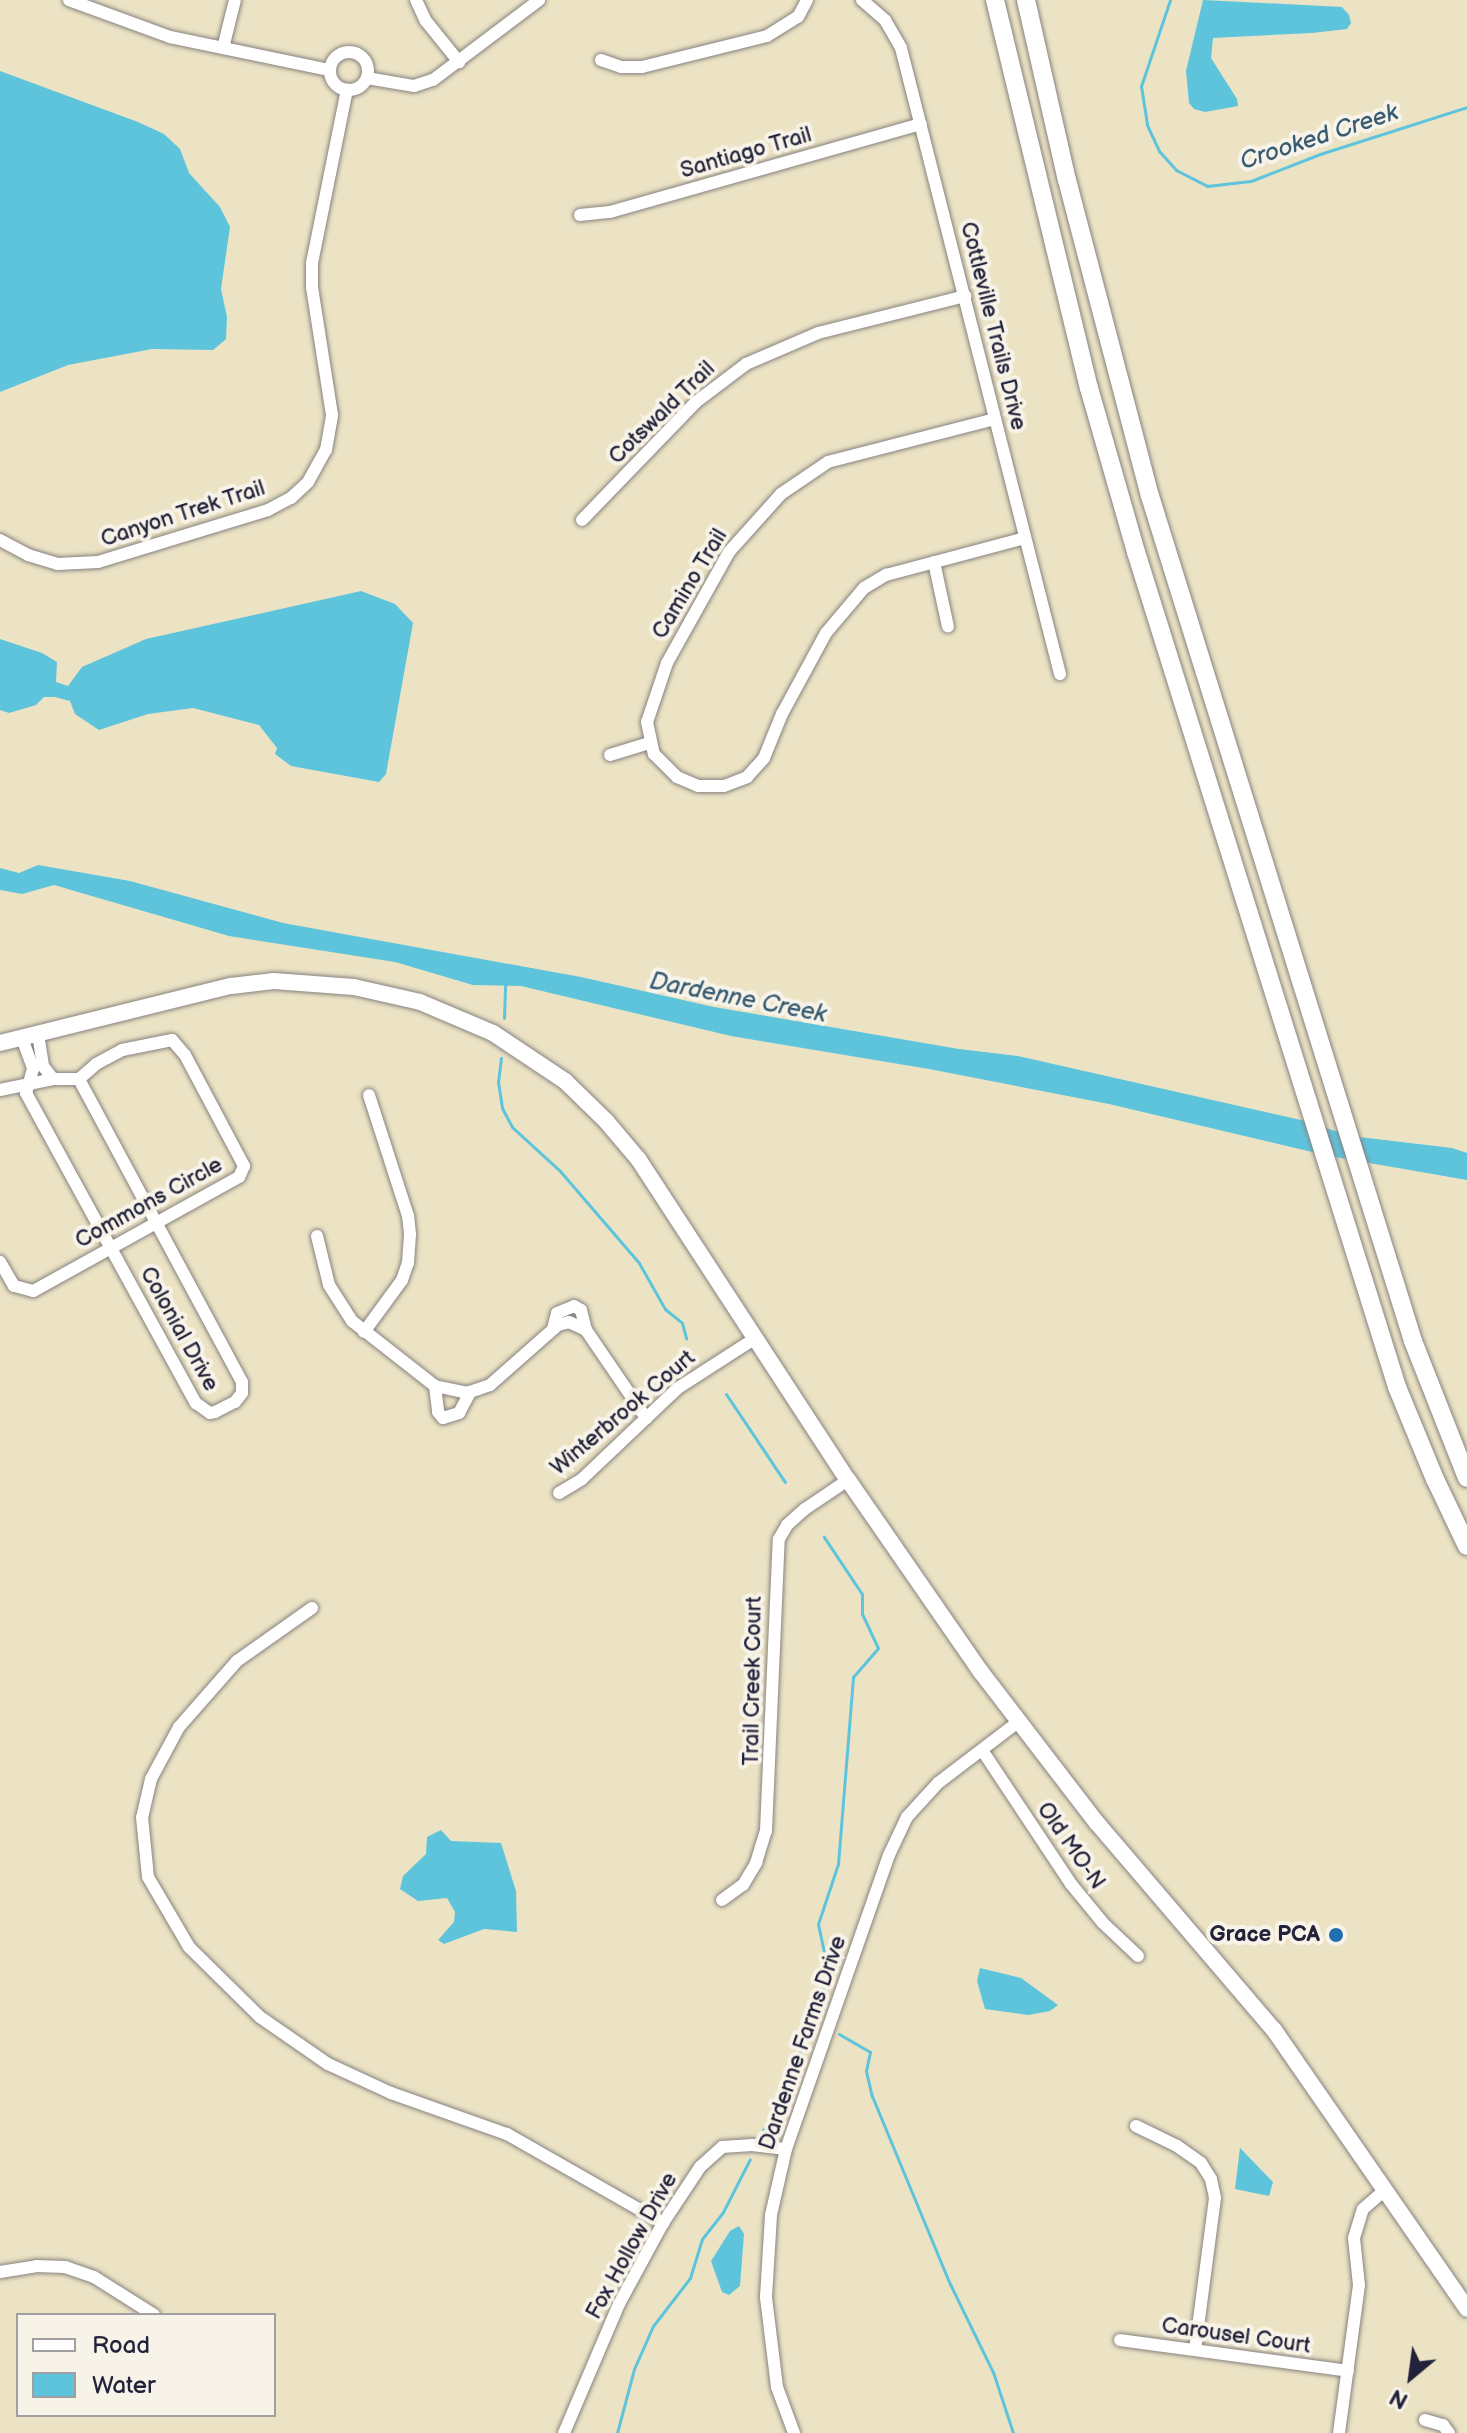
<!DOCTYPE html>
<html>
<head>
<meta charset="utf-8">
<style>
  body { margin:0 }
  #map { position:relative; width:1467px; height:2433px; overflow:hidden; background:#ece3c4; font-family:"Balsamiq Sans",sans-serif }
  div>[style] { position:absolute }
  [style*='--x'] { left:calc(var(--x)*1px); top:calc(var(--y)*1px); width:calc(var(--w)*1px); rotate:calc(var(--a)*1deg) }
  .water>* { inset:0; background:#5ec4dc }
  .stream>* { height:3px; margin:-1.5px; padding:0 1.5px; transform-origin:1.5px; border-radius:1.5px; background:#5ec4dc }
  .roads { filter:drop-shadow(0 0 2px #878280) drop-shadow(0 0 2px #878280) }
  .minor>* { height:12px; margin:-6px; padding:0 6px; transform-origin:6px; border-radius:6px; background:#fff }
  .minor>.ring { margin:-6px; padding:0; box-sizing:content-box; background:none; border:12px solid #fff; border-radius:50% }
  .major>* { height:16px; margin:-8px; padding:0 8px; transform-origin:8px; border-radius:8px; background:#fff }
  .highway>* { height:18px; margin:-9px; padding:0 9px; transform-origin:9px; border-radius:9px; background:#fff }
  .dots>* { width:22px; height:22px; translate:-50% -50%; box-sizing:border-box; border:4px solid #f7f3e8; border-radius:50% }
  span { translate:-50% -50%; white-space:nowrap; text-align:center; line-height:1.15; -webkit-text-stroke:8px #f7f3e8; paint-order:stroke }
  .street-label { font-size:22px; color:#22223b }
  .poi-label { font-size:22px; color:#22223b; font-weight:700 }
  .right { translate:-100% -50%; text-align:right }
  .water-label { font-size:24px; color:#375b73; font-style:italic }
  .legend { position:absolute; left:16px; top:2313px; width:260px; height:104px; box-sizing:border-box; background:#f7f3e8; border:2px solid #a29fa3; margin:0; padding:10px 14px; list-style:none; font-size:24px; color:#22223b }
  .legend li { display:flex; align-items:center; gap:16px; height:40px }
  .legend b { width:40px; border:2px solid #a29fa3 }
  .north { position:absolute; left:1371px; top:2337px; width:80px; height:80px; -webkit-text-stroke:6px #f7f3e8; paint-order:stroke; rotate:209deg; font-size:22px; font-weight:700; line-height:32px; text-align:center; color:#22223b }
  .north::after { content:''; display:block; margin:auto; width:28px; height:36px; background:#22223b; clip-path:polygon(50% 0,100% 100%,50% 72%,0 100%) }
</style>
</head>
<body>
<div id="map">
  <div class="water">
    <i style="clip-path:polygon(1203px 0,1342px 7px,1349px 15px,1351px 23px,1347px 29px,1312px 33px,1213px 38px,1211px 58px,1237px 99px,1238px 106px,1205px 112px,1194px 109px,1189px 103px,1186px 71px)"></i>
    <i style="clip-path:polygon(0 71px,138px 122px,164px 134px,180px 149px,189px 173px,220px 207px,230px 227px,221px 289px,227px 317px,226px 339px,213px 350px,152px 349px,68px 365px,0 392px)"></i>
    <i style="clip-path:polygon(361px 591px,395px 604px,413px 623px,386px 774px,379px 782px,291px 766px,275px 754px,277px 748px,259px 725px,193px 708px,148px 714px,99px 730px,75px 714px,70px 701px,55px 697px,44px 697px,36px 705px,9px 713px,0 710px,0 639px,42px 653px,57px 662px,56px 682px,68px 686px,82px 667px,146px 639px)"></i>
    <i style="clip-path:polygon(38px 865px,130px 881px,283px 923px,581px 977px,714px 1007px,959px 1049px,1018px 1056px,1301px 1120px,1351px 1136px,1452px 1148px,1467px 1153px,1467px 1180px,1329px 1156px,1109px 1104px,929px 1069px,731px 1036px,521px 986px,473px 985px,395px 962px,229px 936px,54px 885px,22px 894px,0 890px,0 868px,19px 873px)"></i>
    <i style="clip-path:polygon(441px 1830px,451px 1841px,501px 1843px,516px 1891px,517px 1932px,484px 1929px,444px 1944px,438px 1940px,454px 1922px,455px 1912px,447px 1898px,418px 1901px,400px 1889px,403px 1876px,426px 1854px,427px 1837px)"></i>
    <i style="clip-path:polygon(980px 1968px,1021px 1978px,1058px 2005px,1050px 2011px,1028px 2015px,985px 2009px,977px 1981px)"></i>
    <i style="clip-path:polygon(1240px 2148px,1273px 2182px,1269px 2196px,1235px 2189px)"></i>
    <i style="clip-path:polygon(739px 2226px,744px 2234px,740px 2286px,729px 2295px,722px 2292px,711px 2261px,730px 2231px)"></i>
  </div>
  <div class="stream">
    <i style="--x:1170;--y:0;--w:91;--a:108.6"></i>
    <i style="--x:1141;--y:86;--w:39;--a:81"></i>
    <i style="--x:1147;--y:125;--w:29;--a:65"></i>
    <i style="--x:1159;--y:151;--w:25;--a:48"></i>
    <i style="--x:1176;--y:170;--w:35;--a:27"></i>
    <i style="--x:1207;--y:186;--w:44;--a:-6.5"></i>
    <i style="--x:1251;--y:181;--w:74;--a:-21.4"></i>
    <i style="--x:1320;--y:154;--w:154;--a:-17.7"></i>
    <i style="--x:504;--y:1018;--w:36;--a:-88"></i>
    <i style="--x:501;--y:1058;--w:24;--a:97"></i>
    <i style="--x:498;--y:1082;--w:26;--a:81"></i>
    <i style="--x:502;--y:1108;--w:21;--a:62"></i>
    <i style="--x:512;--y:1127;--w:65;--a:42.5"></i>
    <i style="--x:560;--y:1171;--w:121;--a:49.3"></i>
    <i style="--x:639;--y:1263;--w:53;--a:60.5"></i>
    <i style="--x:665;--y:1309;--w:22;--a:39"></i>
    <i style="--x:682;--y:1323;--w:16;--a:75"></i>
    <i style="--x:726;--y:1394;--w:106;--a:56.2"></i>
    <i style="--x:839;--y:2034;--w:36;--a:30"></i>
    <i style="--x:870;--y:2052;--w:19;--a:102"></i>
    <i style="--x:866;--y:2071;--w:26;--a:77"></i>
    <i style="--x:872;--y:2096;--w:204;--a:67.5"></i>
    <i style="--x:950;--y:2284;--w:98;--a:64"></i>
    <i style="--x:993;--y:2372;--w:64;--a:71.8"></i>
    <i style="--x:763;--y:2130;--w:26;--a:-47"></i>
    <i style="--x:781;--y:2111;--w:12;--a:-66"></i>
    <i style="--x:786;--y:2100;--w:65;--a:-73.8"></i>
    <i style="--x:804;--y:2038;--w:24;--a:-60"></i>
    <i style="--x:816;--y:2017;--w:48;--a:-75.4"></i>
    <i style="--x:828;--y:1971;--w:48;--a:-102"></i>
    <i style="--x:818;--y:1924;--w:63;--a:-71.6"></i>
    <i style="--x:838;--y:1864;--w:188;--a:-85.4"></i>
    <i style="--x:853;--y:1677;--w:38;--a:-49"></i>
    <i style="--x:878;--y:1648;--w:38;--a:-115"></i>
    <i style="--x:862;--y:1614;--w:20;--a:-90"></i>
    <i style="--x:862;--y:1594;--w:69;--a:-123.7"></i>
    <i style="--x:617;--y:2433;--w:66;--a:-75.1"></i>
    <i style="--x:634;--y:2369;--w:47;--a:-66.2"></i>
    <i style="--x:653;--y:2326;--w:61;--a:-52.4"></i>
    <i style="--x:690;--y:2278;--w:41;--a:-72.9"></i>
    <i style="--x:702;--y:2239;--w:34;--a:-52"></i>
    <i style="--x:723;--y:2212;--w:59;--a:-63"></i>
  </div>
  <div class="roads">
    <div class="minor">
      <i style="--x:69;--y:0;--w:108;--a:20.1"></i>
      <i style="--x:170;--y:37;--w:163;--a:11.7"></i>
      <i style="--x:416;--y:0;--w:23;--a:65"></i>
      <i style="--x:426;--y:21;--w:53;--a:51.2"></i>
      <i style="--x:862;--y:0;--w:30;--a:41"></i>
      <i style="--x:885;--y:20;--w:32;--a:60"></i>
      <i style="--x:901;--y:48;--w:646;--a:75.75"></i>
      <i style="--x:223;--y:48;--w:49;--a:-76"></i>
      <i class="ring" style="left:330px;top:52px;width:26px;height:26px"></i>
      <i style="--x:601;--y:60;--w:21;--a:19"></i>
      <i style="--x:621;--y:67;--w:21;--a:0"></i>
      <i style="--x:642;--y:67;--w:129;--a:-13.9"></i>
      <i style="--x:767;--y:36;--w:36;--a:-32"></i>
      <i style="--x:798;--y:17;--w:19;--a:-62"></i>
      <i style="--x:367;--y:78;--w:48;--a:9.7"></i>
      <i style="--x:414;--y:86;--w:20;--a:-18"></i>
      <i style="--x:433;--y:80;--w:133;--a:-37"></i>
      <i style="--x:580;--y:215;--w:30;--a:-6"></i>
      <i style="--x:610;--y:212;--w:323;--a:-15.8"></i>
      <i style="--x:995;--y:419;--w:172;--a:165.6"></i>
      <i style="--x:828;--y:462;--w:57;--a:145.8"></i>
      <i style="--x:781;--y:494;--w:78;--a:131.9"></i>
      <i style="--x:729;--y:552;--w:127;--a:119.2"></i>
      <i style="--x:667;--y:663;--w:62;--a:108.7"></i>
      <i style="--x:647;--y:722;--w:33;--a:78"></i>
      <i style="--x:654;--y:754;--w:33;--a:45"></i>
      <i style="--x:677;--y:777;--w:23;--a:23"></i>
      <i style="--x:698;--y:786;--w:26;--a:0"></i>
      <i style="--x:724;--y:786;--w:25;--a:-21"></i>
      <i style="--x:747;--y:777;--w:25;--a:-48"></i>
      <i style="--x:764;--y:758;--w:48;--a:-67.8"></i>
      <i style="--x:782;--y:714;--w:92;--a:-61.5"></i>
      <i style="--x:826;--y:633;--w:59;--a:-49.8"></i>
      <i style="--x:864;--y:588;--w:26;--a:-31"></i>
      <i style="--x:886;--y:575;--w:144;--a:-14.9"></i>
      <i style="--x:582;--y:520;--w:164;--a:-46"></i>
      <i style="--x:696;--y:402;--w:63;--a:-37.2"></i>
      <i style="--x:746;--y:364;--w:78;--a:-23.3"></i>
      <i style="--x:818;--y:333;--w:152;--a:-14.1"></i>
      <i style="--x:0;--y:540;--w:32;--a:28"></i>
      <i style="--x:28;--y:555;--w:31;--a:17"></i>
      <i style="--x:58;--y:564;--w:40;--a:-2.9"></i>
      <i style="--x:98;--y:562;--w:178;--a:-17"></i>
      <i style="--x:268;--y:510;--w:26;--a:-28"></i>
      <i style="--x:291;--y:498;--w:23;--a:-43"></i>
      <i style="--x:308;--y:482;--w:37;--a:-61"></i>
      <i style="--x:326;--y:450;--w:36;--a:-80"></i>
      <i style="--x:332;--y:415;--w:129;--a:-98.9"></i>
      <i style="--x:312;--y:288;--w:25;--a:-90"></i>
      <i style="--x:312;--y:263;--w:177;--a:-78.6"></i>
      <i style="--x:934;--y:562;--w:66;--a:77.8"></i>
      <i style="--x:610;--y:755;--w:41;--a:-17.1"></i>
      <i style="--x:38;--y:1034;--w:32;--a:81"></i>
      <i style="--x:43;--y:1066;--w:16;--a:52"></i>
      <i style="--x:22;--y:1038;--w:33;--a:70"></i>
      <i style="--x:33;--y:1069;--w:25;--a:106"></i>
      <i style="--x:26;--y:1093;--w:354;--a:61.3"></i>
      <i style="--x:196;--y:1403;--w:17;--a:36"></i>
      <i style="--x:210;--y:1413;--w:5;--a:-11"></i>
      <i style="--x:215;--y:1412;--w:22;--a:-27"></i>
      <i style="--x:235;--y:1402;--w:11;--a:-52"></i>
      <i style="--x:242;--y:1393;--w:11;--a:-90"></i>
      <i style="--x:242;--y:1382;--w:344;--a:-118.3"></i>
      <i style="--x:0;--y:1090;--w:54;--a:-11.7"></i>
      <i style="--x:53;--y:1079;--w:26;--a:0"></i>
      <i style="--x:79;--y:1079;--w:23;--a:-41"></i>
      <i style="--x:96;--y:1064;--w:30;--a:-28"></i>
      <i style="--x:122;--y:1050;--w:51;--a:-11.3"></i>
      <i style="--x:172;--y:1040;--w:20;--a:49"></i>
      <i style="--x:185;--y:1055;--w:126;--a:62"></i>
      <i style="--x:244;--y:1166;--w:12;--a:114"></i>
      <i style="--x:239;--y:1177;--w:235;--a:151"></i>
      <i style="--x:33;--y:1291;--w:20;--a:-165"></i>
      <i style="--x:14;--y:1286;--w:28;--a:-120"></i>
      <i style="--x:317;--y:1236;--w:50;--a:76.2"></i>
      <i style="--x:329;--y:1285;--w:43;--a:57.4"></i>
      <i style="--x:352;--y:1321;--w:105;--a:38.1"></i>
      <i style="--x:435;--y:1386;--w:33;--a:12"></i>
      <i style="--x:467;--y:1393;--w:24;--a:-19"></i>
      <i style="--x:490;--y:1385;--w:91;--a:-41.4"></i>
      <i style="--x:558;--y:1325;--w:11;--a:-15"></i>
      <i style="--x:569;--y:1322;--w:19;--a:25"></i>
      <i style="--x:586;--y:1330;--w:107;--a:55.7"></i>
      <i style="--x:553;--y:1329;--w:16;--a:-76"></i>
      <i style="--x:557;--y:1313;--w:18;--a:-22"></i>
      <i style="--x:574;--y:1306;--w:8;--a:30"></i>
      <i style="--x:581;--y:1310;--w:21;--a:76"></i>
      <i style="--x:364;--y:1332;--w:64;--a:-53.8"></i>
      <i style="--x:402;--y:1280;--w:18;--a:-71"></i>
      <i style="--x:408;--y:1263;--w:29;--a:-86"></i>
      <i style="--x:410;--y:1234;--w:18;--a:-96"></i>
      <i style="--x:408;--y:1216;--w:127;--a:-107.9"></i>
      <i style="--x:435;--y:1386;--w:26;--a:83"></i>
      <i style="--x:438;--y:1412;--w:8;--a:50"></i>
      <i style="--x:443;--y:1418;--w:17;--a:-17"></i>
      <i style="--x:459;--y:1413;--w:24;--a:-62"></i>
      <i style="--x:559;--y:1493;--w:27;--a:-31"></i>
      <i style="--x:582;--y:1479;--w:132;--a:-43.5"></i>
      <i style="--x:678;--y:1388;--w:90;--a:-32.8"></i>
      <i style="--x:312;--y:1608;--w:92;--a:144.8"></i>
      <i style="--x:237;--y:1661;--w:88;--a:131.3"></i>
      <i style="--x:179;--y:1727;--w:59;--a:118.3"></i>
      <i style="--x:151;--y:1779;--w:39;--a:103"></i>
      <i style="--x:142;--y:1817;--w:60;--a:84.3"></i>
      <i style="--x:148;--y:1877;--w:81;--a:59.6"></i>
      <i style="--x:189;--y:1947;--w:100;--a:44.6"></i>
      <i style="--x:260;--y:2017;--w:83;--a:34.7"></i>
      <i style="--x:328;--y:2064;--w:69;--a:24.7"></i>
      <i style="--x:391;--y:2093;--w:123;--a:19.5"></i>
      <i style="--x:507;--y:2134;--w:180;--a:29.7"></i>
      <i style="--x:982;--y:1750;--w:161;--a:56.4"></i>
      <i style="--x:1071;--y:1884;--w:50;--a:50.6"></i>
      <i style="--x:1103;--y:1923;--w:48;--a:43.3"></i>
      <i style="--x:722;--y:1900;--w:26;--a:-36"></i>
      <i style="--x:743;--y:1885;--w:26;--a:-59"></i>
      <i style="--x:756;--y:1863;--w:34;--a:-73"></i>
      <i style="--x:766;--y:1831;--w:292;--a:-87.5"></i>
      <i style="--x:779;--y:1539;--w:16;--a:-60"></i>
      <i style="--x:787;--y:1525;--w:24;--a:-42"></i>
      <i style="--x:805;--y:1509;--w:52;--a:-34"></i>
      <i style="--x:1136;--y:2126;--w:46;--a:26"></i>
      <i style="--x:1177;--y:2146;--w:29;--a:35"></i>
      <i style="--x:1201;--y:2163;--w:19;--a:58"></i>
      <i style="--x:1211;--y:2179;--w:19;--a:78"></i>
      <i style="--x:1215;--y:2198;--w:153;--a:97.5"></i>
      <i style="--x:0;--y:2272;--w:36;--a:-9"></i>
      <i style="--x:36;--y:2266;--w:29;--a:2"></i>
      <i style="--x:65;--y:2267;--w:31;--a:19"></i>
      <i style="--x:94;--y:2277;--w:71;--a:32.3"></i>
      <i style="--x:1120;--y:2340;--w:230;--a:7.7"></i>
      <i style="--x:1425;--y:2420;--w:19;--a:16"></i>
      <i style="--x:1443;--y:2425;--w:10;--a:53"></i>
      <i style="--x:564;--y:2433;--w:140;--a:-66.9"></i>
      <i style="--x:619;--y:2304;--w:92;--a:-61.5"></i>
      <i style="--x:663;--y:2223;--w:67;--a:-56.5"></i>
      <i style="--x:700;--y:2167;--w:30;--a:-42"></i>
      <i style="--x:722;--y:2147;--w:30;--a:-4"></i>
      <i style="--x:752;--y:2145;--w:34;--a:7"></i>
      <i style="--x:794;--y:2433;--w:49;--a:-110.3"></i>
      <i style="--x:777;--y:2387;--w:91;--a:-97"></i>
      <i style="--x:766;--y:2297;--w:82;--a:-86.5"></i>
      <i style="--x:771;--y:2215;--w:68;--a:-77.2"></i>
      <i style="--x:786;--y:2149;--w:312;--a:-70.7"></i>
      <i style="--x:889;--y:1855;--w:42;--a:-64.7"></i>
      <i style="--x:907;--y:1817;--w:46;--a:-47.6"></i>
      <i style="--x:938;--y:1783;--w:101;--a:-37.3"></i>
      <i style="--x:1339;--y:2433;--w:149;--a:-82.3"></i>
      <i style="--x:1359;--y:2285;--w:47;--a:-96.1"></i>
      <i style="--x:1354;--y:2238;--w:30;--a:-73"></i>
      <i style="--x:1363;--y:2209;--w:29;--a:-41"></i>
    </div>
    <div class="major">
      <i style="--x:0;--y:1043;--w:238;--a:-13.9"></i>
      <i style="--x:231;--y:986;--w:43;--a:-6.6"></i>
      <i style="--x:274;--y:981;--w:80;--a:4.3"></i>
      <i style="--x:354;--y:987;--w:68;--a:12.8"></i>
      <i style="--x:420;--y:1002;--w:79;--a:23"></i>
      <i style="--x:493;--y:1033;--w:87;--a:33.7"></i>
      <i style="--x:565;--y:1081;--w:57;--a:44.3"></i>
      <i style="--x:606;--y:1121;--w:51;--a:49.8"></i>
      <i style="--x:639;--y:1160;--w:382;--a:56.9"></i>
      <i style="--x:848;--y:1480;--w:234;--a:55.3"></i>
      <i style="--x:981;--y:1672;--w:190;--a:52.5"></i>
      <i style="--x:1097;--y:1823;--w:272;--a:49.5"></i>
      <i style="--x:1274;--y:2030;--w:339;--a:55.3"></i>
    </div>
    <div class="highway">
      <i style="--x:995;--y:0;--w:399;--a:76.4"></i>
      <i style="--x:1089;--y:388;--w:171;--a:74"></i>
      <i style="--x:1136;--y:552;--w:875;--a:72.64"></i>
      <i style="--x:1397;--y:1387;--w:100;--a:67.6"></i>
      <i style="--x:1435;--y:1479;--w:74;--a:64.5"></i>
      <i style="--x:1026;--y:0;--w:185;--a:77.2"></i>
      <i style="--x:1067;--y:180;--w:327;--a:75.3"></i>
      <i style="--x:1150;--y:496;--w:885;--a:72.71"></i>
      <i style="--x:1413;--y:1341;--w:147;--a:68.5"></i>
    </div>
  </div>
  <div class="dots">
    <i style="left:1336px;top:1935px;background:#1f6fb2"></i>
  </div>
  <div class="street-label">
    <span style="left:746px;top:153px;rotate:-16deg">Santiago Trail</span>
    <span style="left:993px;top:326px;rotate:76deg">Cottleville Trails Drive</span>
    <span style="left:662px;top:413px;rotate:-44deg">Cotswald Trail</span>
    <span style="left:183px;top:514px;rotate:-18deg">Canyon Trek Trail</span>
    <span style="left:690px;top:584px;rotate:-59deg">Camino Trail</span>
    <span style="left:149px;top:1203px;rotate:-29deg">Commons Circle</span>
    <span style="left:179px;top:1329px;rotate:61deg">Colonial Drive</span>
    <span style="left:623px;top:1413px;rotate:-40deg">Winterbrook Court</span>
    <span style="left:753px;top:1681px;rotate:-89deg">Trail Creek Court</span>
    <span style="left:1071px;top:1846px;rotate:55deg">Old MO-N</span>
    <span style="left:803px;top:2043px;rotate:-71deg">Dardenne Farms Drive</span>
    <span style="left:632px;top:2246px;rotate:-61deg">Fox Hollow Drive</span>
    <span style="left:1236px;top:2336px;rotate:8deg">Carousel Court</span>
  </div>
  <div class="poi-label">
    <span class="right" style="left:1320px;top:1935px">Grace PCA</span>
  </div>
  <div class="water-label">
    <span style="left:1319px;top:137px;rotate:-18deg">Crooked Creek</span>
    <span style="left:738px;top:998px;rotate:11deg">Dardenne Creek</span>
  </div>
  <ul class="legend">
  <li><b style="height:10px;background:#fff"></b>Road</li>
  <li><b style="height:22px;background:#5ec4dc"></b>Water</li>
  </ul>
  <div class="north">N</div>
</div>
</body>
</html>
